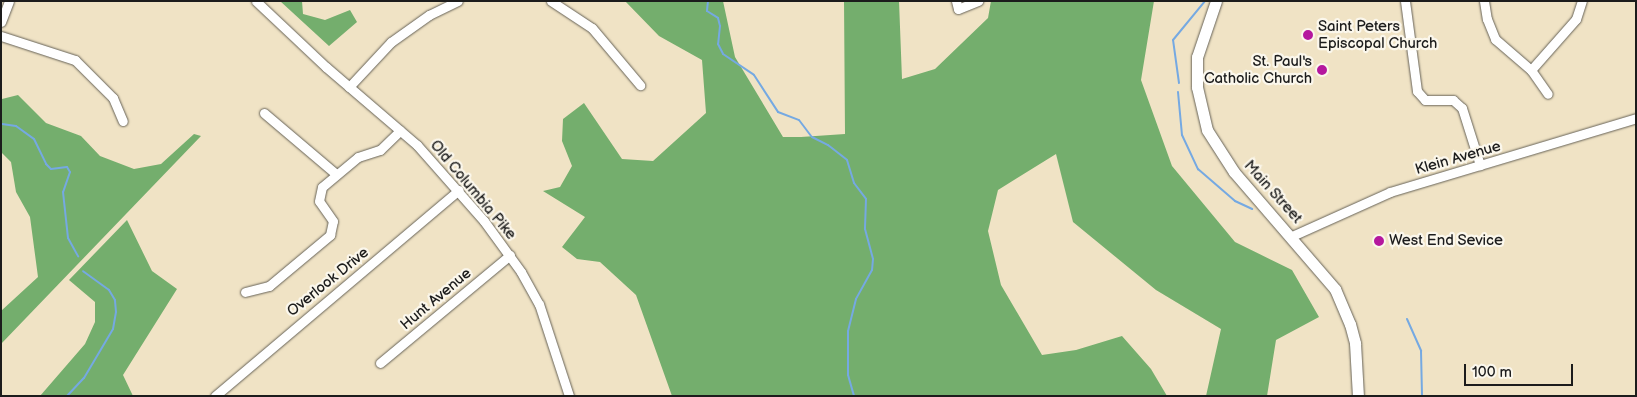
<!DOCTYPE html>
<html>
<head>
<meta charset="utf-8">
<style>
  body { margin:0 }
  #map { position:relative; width:1637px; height:397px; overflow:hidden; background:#f0e3c5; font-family:"Balsamiq Sans",sans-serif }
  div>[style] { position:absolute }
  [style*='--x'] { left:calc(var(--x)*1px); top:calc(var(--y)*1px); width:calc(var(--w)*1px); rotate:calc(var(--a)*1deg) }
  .forest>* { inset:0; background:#74ae6d }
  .stream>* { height:2px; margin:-1px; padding:0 1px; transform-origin:1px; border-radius:1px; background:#75a9e2 }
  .roads { filter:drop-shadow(0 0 1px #666257) drop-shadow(0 0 1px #666257) }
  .minor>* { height:9px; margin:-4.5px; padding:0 4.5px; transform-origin:4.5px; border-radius:4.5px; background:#fff }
  .major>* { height:11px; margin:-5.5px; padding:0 5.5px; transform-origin:5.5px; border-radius:5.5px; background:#fff }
  .dots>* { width:14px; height:14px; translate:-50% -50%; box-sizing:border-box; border:2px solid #fbf7ec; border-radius:50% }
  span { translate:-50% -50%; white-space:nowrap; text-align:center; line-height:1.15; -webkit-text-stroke:4.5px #fbf7ec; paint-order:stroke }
  .poi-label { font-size:15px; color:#1c1c1c }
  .left { translate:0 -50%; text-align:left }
  .right { translate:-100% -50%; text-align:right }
  .street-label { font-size:15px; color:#1c1c1c }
  .frame { position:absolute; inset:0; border:2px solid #1c1c1c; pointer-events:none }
  .scale { position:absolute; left:1464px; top:364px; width:109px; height:22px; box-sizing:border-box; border:2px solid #1c1c1c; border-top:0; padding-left:6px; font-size:15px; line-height:18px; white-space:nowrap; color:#1c1c1c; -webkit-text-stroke:4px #fbf7ec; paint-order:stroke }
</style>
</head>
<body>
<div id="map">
  <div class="forest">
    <i style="clip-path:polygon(280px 1px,302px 1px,303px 14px,325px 20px,350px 10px,357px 22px,329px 46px)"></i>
    <i style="clip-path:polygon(625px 1px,723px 1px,735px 57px,783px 137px,801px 137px,845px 134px,844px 1px,899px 1px,902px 79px,935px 69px,988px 18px,991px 1px,1154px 1px,1141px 80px,1172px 166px,1235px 242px,1292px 270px,1319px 317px,1276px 340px,1267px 396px,1206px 396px,1221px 329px,1156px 290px,1073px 222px,1056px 154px,998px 190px,988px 231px,1001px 285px,1042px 355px,1076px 350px,1122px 336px,1151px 369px,1167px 396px,672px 396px,636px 295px,600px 262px,577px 259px,562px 247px,585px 217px,543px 191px,560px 187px,572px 166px,562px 141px,563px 119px,584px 103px,622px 159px,653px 161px,706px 113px,702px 60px,659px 36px)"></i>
    <i style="clip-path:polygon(18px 95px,46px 123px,81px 136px,100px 156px,134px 169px,161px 164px,194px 134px,201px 136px,1px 344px,1px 311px,38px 277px,30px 217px,16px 192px,11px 162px,1px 152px,2px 99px)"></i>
    <i style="clip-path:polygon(127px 220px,152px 271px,177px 289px,123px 375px,133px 396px,40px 396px,85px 344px,95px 322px,95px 302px,69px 280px)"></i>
  </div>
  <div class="stream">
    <i style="--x:708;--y:1;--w:10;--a:96"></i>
    <i style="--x:707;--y:11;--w:13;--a:32"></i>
    <i style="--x:718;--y:18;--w:8;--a:76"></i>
    <i style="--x:720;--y:26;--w:18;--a:96"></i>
    <i style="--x:718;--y:44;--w:11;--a:63"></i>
    <i style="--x:723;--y:54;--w:37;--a:34"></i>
    <i style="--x:754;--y:75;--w:44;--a:57"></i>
    <i style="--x:778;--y:112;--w:22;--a:21"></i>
    <i style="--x:799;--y:120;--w:21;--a:53"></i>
    <i style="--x:812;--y:137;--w:18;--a:27"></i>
    <i style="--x:828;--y:145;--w:24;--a:38"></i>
    <i style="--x:847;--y:160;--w:24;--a:73"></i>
    <i style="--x:854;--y:183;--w:20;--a:53"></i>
    <i style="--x:866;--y:199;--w:30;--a:92"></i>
    <i style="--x:865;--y:229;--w:31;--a:75"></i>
    <i style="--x:873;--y:259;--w:11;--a:95"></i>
    <i style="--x:872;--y:270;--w:33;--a:119"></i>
    <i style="--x:856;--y:299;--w:33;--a:104"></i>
    <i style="--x:848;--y:331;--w:44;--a:90"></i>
    <i style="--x:848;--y:375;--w:22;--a:74"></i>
    <i style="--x:1179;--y:83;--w:43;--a:-97.9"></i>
    <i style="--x:1173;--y:40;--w:50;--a:-50.6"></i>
    <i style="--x:1178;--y:92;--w:43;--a:84.7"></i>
    <i style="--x:1182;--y:135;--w:38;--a:65"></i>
    <i style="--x:1198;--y:169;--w:49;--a:40.9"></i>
    <i style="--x:1235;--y:201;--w:19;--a:25"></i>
    <i style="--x:2;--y:124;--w:14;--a:8"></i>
    <i style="--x:16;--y:126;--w:22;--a:36"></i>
    <i style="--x:34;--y:139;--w:28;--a:64"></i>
    <i style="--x:46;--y:164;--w:7;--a:45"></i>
    <i style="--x:51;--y:169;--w:16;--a:-7"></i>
    <i style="--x:67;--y:167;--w:6;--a:59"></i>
    <i style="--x:70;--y:172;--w:21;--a:109"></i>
    <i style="--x:63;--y:192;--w:46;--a:83.8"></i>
    <i style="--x:68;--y:238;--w:21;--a:61"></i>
    <i style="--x:1407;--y:319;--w:35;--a:66"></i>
    <i style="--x:1421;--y:351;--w:45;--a:88.7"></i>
    <i style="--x:67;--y:396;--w:25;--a:-47"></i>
    <i style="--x:84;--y:378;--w:57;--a:-59.4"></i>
    <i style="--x:113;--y:329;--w:17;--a:-80"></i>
    <i style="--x:116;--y:312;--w:12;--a:-95"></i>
    <i style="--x:115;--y:300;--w:12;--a:-121"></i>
    <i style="--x:109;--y:290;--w:32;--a:-144"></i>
  </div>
  <div class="roads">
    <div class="minor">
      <i style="--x:256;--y:1;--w:96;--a:43.3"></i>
      <i style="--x:326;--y:67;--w:120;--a:40.6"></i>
      <i style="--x:417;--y:145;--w:101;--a:48.6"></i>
      <i style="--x:484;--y:221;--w:63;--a:54"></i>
      <i style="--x:521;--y:272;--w:37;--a:61"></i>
      <i style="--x:539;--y:304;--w:97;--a:71.9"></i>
      <i style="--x:551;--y:1;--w:49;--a:33.4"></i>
      <i style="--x:592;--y:28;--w:75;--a:49.9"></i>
      <i style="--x:956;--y:1;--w:8;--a:76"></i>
      <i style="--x:958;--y:9;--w:22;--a:-22"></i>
      <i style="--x:1405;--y:1;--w:91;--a:82.4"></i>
      <i style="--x:1417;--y:91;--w:12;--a:48"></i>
      <i style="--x:1425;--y:100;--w:28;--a:0"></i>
      <i style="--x:1453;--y:100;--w:12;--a:42"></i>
      <i style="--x:1462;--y:108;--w:60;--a:72.5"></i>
      <i style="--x:1484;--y:1;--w:18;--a:81"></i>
      <i style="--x:1487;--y:19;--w:22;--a:68"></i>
      <i style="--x:1495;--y:39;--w:48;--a:40.7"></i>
      <i style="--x:1531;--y:70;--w:29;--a:55"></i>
      <i style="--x:1;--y:22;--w:22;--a:-69"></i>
      <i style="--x:1;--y:36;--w:78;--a:18"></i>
      <i style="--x:75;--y:60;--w:54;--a:45"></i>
      <i style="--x:113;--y:98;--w:25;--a:67"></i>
      <i style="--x:1531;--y:70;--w:68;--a:-48.6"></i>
      <i style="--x:1576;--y:19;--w:19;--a:-72"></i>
      <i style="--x:349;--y:87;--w:62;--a:-47"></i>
      <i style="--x:391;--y:42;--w:47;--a:-35.4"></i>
      <i style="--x:429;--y:15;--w:32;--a:-26"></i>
      <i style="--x:264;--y:113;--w:94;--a:40.3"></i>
      <i style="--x:1292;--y:236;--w:107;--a:-24.2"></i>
      <i style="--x:1390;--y:192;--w:257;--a:-16.7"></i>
      <i style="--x:245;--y:292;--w:25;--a:-14"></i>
      <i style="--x:269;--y:286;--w:80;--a:-39.9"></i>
      <i style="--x:330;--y:235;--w:14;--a:-78"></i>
      <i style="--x:333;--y:221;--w:24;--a:-125"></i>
      <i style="--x:319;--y:201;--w:14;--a:-78"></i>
      <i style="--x:322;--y:187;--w:47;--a:-39.8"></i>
      <i style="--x:358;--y:157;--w:23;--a:-18"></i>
      <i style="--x:380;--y:150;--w:28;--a:-44"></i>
      <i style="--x:380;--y:363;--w:169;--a:-39.7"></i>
      <i style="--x:215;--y:396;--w:319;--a:-40.2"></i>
    </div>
    <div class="major">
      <i style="--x:1216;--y:1;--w:59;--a:108.7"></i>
      <i style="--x:1197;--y:57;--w:30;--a:90"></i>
      <i style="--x:1197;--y:87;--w:44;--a:76.9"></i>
      <i style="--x:1207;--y:130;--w:50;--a:57.3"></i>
      <i style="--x:1234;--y:172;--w:155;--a:49.2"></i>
      <i style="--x:1335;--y:289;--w:38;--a:67"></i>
      <i style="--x:1350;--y:324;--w:20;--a:75"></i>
      <i style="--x:1355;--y:343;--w:53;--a:86.8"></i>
    </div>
  </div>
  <div class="dots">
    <i style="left:1308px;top:35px;background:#b5179e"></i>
    <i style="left:1322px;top:70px;background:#b5179e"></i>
    <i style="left:1379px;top:241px;background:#b5179e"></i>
  </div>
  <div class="poi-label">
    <span class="left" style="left:1318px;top:35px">Saint Peters<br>Episcopal Church</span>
    <span class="right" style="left:1312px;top:70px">St. Paul's<br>Catholic Church</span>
    <span class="left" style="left:1389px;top:241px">West End Sevice</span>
  </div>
  <div class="street-label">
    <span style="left:1458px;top:158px;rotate:-16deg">Klein Avenue</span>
    <span style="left:473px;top:190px;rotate:50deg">Old Columbia Pike</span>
    <span style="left:1273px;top:192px;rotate:48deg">Main Street</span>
    <span style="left:328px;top:282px;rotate:-39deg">Overlook Drive</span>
    <span style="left:436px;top:299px;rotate:-40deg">Hunt Avenue</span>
  </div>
  <div class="frame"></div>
  <div class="scale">100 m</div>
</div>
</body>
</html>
